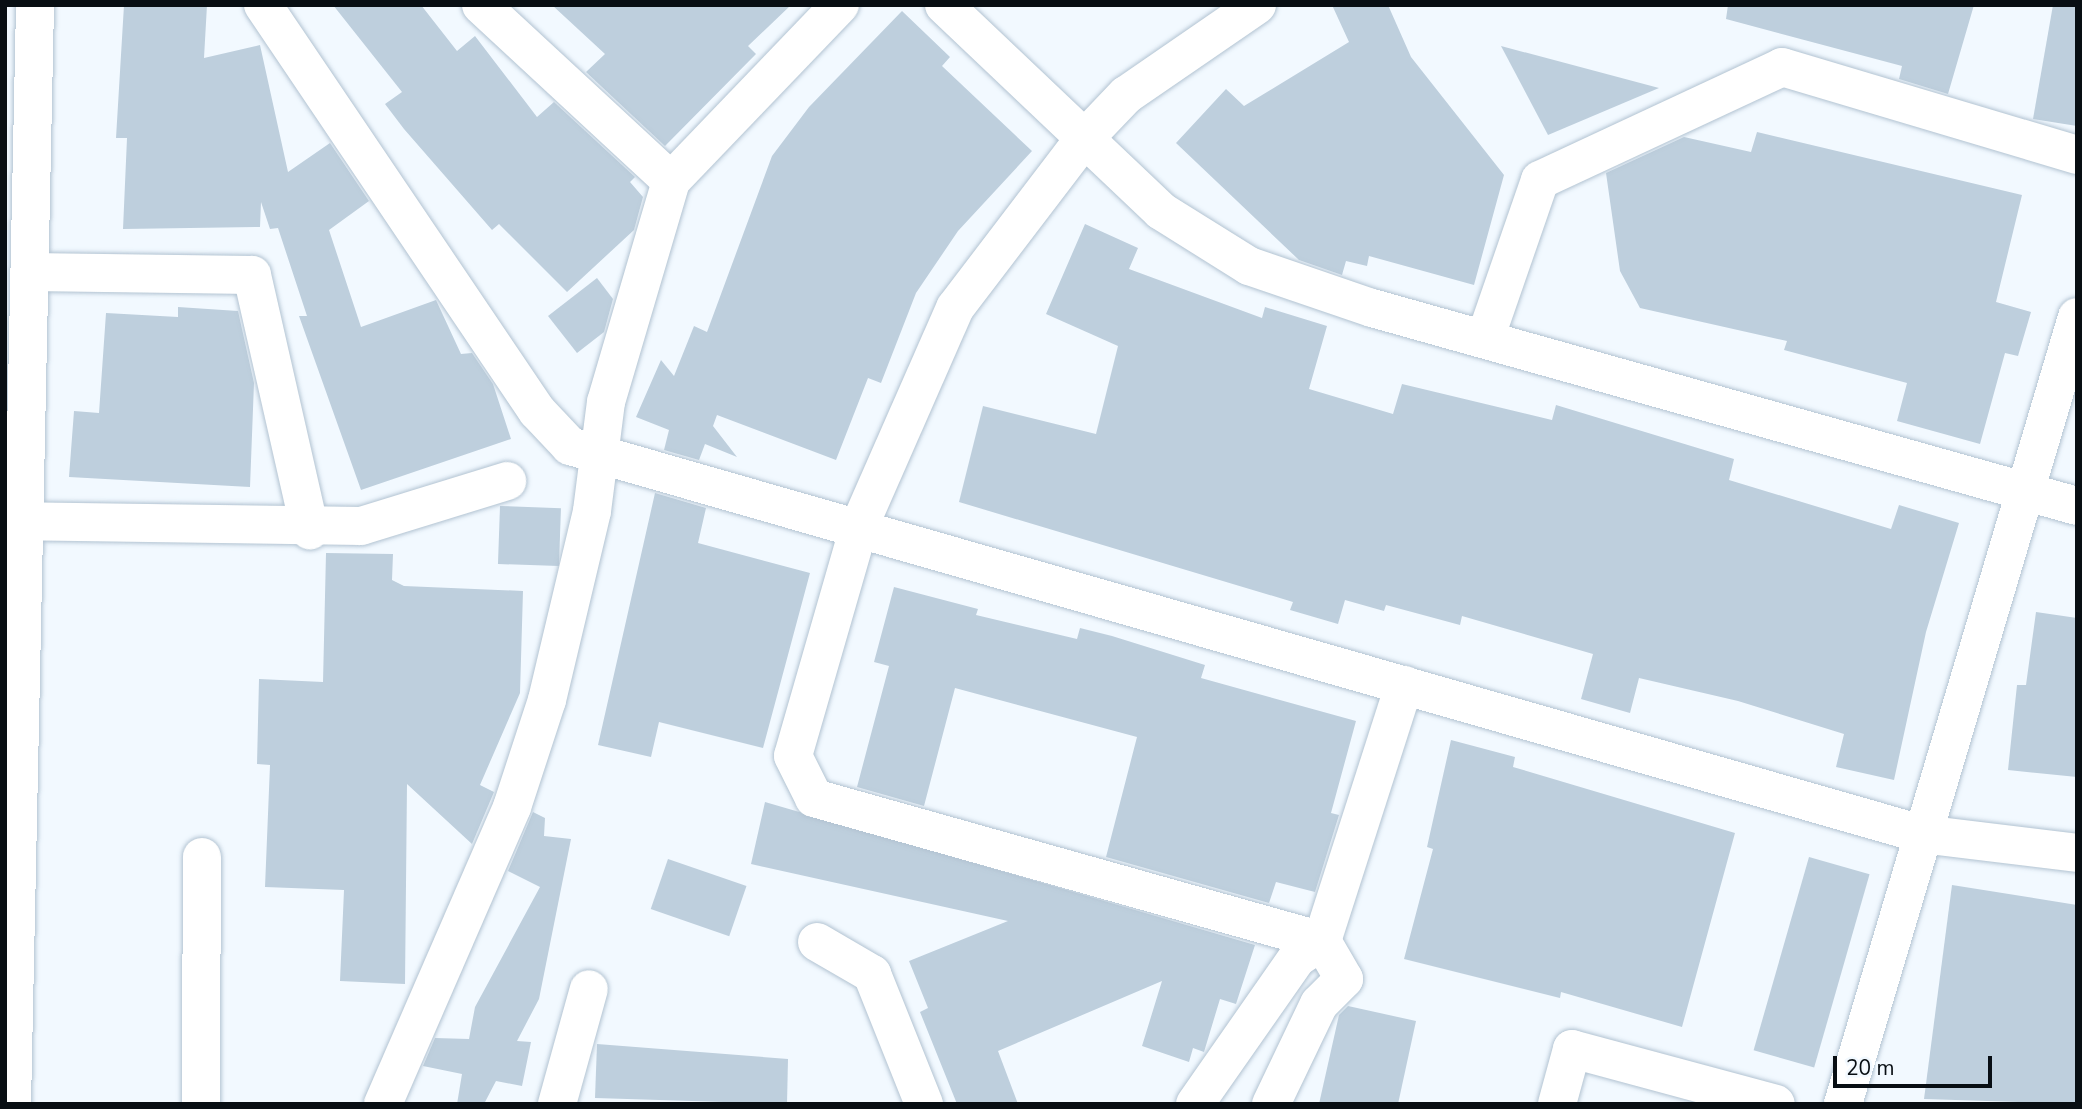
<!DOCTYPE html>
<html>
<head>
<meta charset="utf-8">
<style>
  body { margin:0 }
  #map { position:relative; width:2082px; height:1109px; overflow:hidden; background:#f2f9ff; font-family:"Nunito Sans",sans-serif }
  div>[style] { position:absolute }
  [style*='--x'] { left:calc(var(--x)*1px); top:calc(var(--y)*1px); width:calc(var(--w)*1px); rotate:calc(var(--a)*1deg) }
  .building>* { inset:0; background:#becfdd; transform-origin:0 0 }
  .roads { filter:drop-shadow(0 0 2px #b2c3d2) drop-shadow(0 0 2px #b2c3d2) }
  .minor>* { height:38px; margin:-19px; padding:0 19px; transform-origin:19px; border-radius:19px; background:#fff }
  span { translate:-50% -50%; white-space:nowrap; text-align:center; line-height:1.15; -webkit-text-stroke:5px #f2f9ff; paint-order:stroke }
  .frame { position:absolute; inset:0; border:7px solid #080e13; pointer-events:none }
  .scale { position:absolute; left:1833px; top:1056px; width:159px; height:32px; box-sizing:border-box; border:4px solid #080e13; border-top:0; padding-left:9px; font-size:21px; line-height:24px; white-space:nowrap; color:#080e13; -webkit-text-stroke:5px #f2f9ff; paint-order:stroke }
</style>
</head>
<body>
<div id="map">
  <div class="building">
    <i style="clip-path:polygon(124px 5px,207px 5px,204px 58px,260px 45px,288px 172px,330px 143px,369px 201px,329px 230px,361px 327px,436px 300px,461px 354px,472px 353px,493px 384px,511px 439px,361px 490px,299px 316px,307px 316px,278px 228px,270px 229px,261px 202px,260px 227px,123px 229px,127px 138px,116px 138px)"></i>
    <i style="clip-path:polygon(333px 5px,421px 5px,457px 51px,475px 36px,537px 117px,554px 102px,635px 177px,630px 182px,643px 197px,634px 230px,567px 292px,499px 224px,492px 230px,404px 129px,385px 104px,402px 92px)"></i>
    <i style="clip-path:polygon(552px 5px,791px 5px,748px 46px,756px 54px,665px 146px,586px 72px,605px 54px)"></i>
    <i style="clip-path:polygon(1332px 5px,1388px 5px,1411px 57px,1504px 175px,1474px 285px,1369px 256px,1367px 266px,1346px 261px,1342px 275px,1299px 260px,1176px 143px,1226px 89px,1244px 106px,1349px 42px)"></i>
    <i style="clip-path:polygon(1728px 5px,1974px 5px,1948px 94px,1899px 79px,1902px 66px,1726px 19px)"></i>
    <i style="clip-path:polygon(2053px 5px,2077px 5px,2077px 126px,2033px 119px)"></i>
    <i style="clip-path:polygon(902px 11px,950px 57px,942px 66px,1032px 151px,958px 231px,916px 293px,881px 383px,868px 378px,836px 460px,717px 415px,713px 426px,737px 457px,705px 444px,699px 460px,664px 450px,669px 430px,636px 417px,661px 360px,674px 376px,694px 326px,707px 332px,772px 156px,809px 107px)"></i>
    <i style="clip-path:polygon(1501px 46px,1659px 88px,1548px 135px)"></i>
    <i style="clip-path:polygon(1757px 132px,2022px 195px,1996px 302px,2031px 312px,2018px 356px,2005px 353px,1980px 444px,1897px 421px,1907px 383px,1784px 350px,1787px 341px,1640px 308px,1620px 271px,1606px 173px,1684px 137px,1751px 152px)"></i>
    <i style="clip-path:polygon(1085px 224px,1138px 248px,1129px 269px,1262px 318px,1265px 307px,1327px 326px,1309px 389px,1393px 414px,1402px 384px,1552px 420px,1556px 405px,1734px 459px,1729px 480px,1891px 529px,1899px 505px,1959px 523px,1926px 632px,1894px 780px,1836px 767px,1844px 734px,1738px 701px,1639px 678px,1630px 713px,1581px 699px,1593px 654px,1462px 616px,1460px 625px,1386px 605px,1384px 611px,1345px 600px,1338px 624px,1290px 610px,1293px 602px,959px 502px,983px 406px,1096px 434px,1118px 346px,1046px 314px)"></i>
    <i style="clip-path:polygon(597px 278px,613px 299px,604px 332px,577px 353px,548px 316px)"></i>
    <i style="clip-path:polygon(178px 307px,238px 311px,254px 383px,250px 487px,69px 477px,74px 411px,99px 413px,106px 313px,178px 317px)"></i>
    <i style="clip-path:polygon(655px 493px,706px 508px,698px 543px,810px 573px,763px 748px,659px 722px,651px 757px,598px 745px)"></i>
    <i style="left:500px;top:506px;width:61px;height:58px;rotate:2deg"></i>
    <i style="clip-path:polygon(326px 553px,393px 554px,392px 580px,404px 586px,523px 591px,520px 693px,480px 785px,494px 792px,472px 844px,407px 784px,405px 984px,340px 981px,344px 890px,265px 887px,270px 765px,257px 764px,259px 679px,323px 682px)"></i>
    <i style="clip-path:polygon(894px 587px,978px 609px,976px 615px,1077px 639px,1080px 628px,1112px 636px,1205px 665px,1201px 678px,1356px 721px,1331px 813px,1339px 815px,1315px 892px,1276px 882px,1269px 903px,1106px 857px,1137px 737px,955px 688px,924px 806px,857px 787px,889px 666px,874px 662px)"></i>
    <i style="clip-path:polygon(2036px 612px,2077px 618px,2077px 777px,2008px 770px,2017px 685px,2026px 685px)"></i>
    <i style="clip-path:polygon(1451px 740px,1515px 757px,1513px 767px,1735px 833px,1682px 1027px,1561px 992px,1560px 998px,1404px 959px,1433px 849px,1427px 847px)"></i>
    <i style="clip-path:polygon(765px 802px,1255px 945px,1236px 1004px,1220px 999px,1204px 1052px,1193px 1048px,1189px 1062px,1142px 1046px,1162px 981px,998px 1051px,1018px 1104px,957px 1104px,920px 1012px,928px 1008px,909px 961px,1008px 921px,751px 864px)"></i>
    <i style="clip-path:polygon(533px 812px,545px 818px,544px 836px,571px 839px,539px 999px,517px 1041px,531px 1042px,522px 1086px,496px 1081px,484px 1104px,457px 1104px,462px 1074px,423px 1066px,435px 1038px,469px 1039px,475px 1007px,540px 887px,508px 871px)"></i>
    <i style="left:1809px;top:857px;width:63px;height:201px;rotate:16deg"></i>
    <i style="left:668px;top:859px;width:83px;height:53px;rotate:19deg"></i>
    <i style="clip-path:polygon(1952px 885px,2077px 905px,2077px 1104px,1924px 1099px)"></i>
    <i style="clip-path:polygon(1348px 1006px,1416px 1021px,1398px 1104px,1319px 1104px,1339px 1015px)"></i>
    <i style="clip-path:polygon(597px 1044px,788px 1059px,787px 1104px,595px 1098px)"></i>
  </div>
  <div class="roads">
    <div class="minor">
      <i style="--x:263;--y:5;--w:490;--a:56"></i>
      <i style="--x:537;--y:411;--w:48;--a:46.7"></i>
      <i style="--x:570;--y:446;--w:1406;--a:16.02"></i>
      <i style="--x:1921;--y:834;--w:157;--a:6.9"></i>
      <i style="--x:481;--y:5;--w:259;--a:42.8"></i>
      <i style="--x:944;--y:5;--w:299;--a:43.5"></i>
      <i style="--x:1161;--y:211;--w:104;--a:32"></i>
      <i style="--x:1249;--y:266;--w:130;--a:18.9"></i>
      <i style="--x:1372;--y:308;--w:732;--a:15.69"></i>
      <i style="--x:1257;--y:5;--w:159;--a:145.5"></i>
      <i style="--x:1126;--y:95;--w:62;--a:133.7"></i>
      <i style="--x:1083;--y:140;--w:211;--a:127.3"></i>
      <i style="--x:955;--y:308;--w:239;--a:113.7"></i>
      <i style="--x:859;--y:527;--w:238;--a:106.1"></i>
      <i style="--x:793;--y:756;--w:47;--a:63.4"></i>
      <i style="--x:814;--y:798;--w:528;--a:15.72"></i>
      <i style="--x:1322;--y:941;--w:44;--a:59.9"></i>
      <i style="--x:1344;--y:979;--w:35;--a:135"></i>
      <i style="--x:1319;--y:1004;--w:111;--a:115.6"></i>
      <i style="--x:30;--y:272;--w:222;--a:0.8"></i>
      <i style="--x:252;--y:275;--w:262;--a:77.2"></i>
      <i style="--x:1486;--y:336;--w:165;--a:-70.9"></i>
      <i style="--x:1540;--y:180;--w:267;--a:-25"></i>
      <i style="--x:1782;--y:67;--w:308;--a:16.6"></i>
      <i style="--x:5;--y:521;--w:356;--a:0.8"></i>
      <i style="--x:361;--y:526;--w:153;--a:-17.1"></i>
      <i style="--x:817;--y:942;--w:64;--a:30.2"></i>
      <i style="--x:872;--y:974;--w:140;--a:68.2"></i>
      <i style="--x:12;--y:1104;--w:1099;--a:-88.8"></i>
      <i style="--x:201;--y:1104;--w:247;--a:-89.8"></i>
      <i style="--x:383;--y:1104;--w:324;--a:-66.5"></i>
      <i style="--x:512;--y:807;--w:113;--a:-71.9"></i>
      <i style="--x:547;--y:700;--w:194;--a:-76.6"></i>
      <i style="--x:592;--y:511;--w:110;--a:-82.7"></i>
      <i style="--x:606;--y:402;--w:230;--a:-73.6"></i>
      <i style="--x:671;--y:181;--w:244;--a:-46.2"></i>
      <i style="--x:557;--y:1104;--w:119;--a:-74.5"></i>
      <i style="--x:1195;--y:1104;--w:178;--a:-55.1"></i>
      <i style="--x:1297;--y:958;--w:30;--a:-34"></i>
      <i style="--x:1322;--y:941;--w:269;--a:-72.2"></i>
      <i style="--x:1557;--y:1104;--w:57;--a:-74.7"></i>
      <i style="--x:1572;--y:1049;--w:211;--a:15.1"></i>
      <i style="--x:1843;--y:1104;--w:821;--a:-73.44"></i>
    </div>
  </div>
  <div class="frame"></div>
  <div class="scale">20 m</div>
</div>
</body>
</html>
